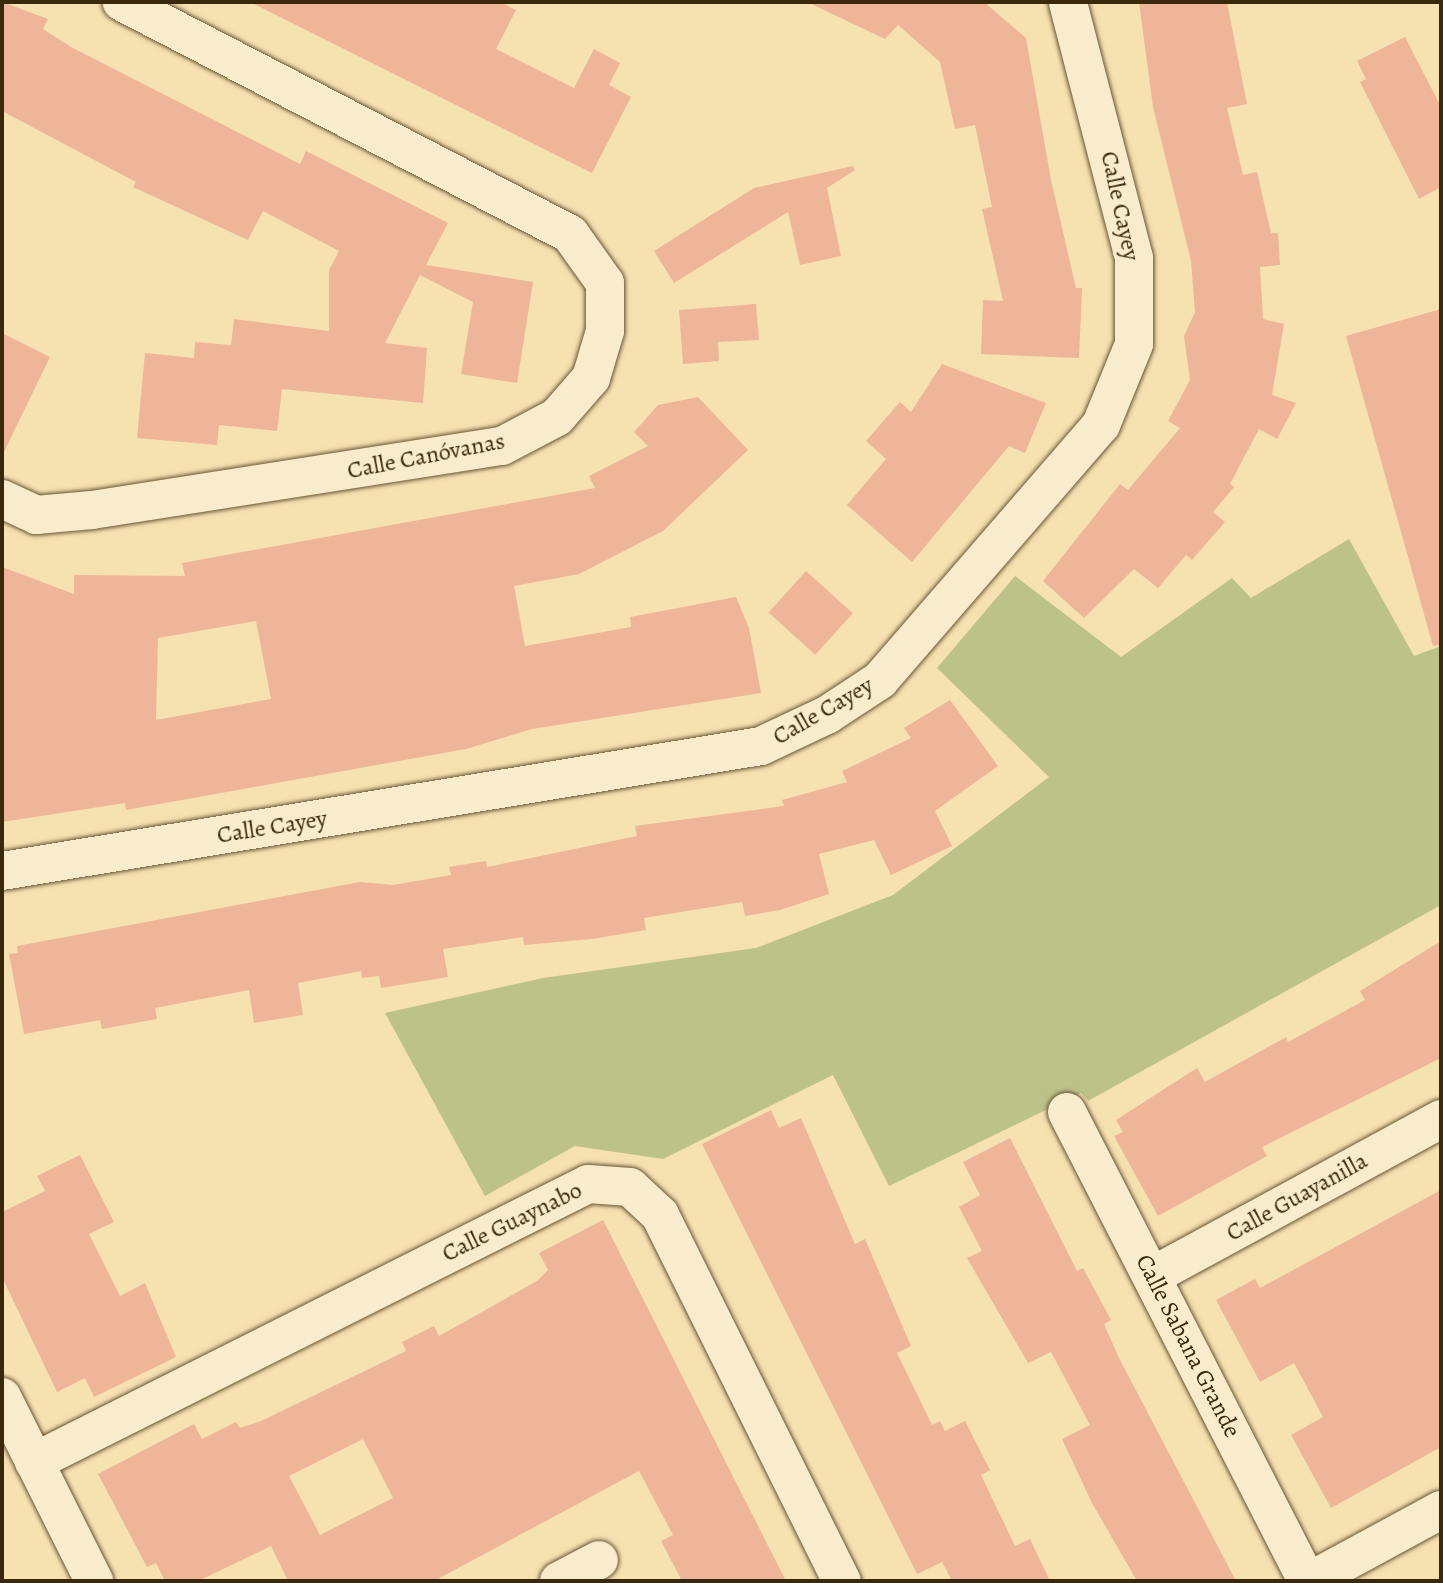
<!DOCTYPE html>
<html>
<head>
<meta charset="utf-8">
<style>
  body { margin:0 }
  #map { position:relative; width:1443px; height:1583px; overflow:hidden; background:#f6e1b1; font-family:Alegreya,serif }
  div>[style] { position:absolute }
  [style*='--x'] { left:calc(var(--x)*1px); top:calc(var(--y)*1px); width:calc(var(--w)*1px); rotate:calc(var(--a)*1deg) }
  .green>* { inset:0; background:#bdc28b }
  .building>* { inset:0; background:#eeb599; transform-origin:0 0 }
  .roads { filter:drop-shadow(0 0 2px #695636) drop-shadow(0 0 2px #695636) }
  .minor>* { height:38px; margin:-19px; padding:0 19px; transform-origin:19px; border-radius:19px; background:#f9eccc }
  span { translate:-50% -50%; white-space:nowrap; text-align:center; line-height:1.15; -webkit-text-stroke:7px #f9eccc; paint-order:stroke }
  .street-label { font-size:24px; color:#3a280d }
  .frame { position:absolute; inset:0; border:4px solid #3a280d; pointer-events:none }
</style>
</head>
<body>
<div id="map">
  <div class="green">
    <i style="clip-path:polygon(1349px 539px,1414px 656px,1441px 646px,1441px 905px,1088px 1101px,1081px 1093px,889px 1186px,833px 1075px,663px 1159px,575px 1146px,485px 1196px,385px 1013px,543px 978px,756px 948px,893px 895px,1049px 777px,937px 668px,1015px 576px,1121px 657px,1232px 578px,1251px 598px)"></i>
  </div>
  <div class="building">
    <i style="clip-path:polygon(2px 2px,48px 19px,43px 29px,71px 47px,300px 164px,306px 151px,448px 223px,426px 265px,533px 282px,517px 383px,461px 374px,473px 302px,420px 275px,385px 343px,427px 348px,423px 403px,282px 389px,277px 431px,219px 425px,217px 445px,137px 438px,145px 353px,194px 358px,195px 342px,231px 345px,234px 319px,329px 331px,329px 270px,339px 251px,263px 211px,248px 240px,133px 187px,136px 182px,2px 111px)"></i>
    <i style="clip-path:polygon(250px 2px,500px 2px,516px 10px,496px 49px,574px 88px,594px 49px,620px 63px,609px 85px,631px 97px,592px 173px)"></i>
    <i style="clip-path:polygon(807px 2px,984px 2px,1026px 38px,1051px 180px,1076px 288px,1082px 288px,1079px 358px,981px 354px,983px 300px,1003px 301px,982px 209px,992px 207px,975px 125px,955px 129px,940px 62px,898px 25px,885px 39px)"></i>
    <i style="clip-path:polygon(1139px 2px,1227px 2px,1247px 104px,1227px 108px,1243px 175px,1257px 172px,1271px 233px,1278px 233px,1280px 265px,1260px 267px,1263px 319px,1284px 324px,1272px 395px,1296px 403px,1277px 439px,1259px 429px,1230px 484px,1234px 487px,1213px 512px,1225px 522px,1192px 560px,1186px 555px,1158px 588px,1134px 569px,1084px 618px,1043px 581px,1120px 484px,1128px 490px,1180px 428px,1168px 421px,1190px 380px,1184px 336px,1195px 312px,1191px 261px,1153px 107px)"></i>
    <i style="clip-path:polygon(1405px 37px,1441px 107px,1441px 187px,1419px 199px,1360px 82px,1366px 79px,1357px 61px)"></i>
    <i style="clip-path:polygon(853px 166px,855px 170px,827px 188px,841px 256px,800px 265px,788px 212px,674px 283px,654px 251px,754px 188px)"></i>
    <i style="clip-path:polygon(756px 304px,759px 340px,718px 342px,719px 361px,683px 364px,679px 310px)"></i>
    <i style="clip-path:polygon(1441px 309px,1441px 645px,1433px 646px,1346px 336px)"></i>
    <i style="clip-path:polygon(2px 333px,50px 357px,2px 456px)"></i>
    <i style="clip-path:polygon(942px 364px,1046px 403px,1025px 453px,1009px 446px,912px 562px,847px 505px,886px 459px,866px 441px,900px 402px,911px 412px)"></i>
    <i style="clip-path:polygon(evenodd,698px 397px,748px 450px,663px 531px,579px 574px,514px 586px,525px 646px,631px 627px,630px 617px,736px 597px,749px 628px,761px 693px,532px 729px,466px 749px,126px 810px,125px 803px,2px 822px,2px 567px,74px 594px,74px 575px,185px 576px,182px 563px,595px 488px,589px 476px,648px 446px,634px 432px,658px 405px,698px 397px,256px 621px,271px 699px,156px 720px,158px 638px,256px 621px)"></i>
    <i style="left:806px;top:571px;width:63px;height:56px;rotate:42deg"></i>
    <i style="clip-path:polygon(950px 700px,998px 766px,935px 811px,952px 846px,891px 875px,874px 840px,819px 854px,829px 894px,780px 910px,745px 916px,742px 902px,644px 918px,646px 930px,592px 939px,524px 945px,523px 937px,443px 949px,448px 977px,381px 988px,379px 976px,362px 978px,361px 971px,298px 983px,303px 1015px,254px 1023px,249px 990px,155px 1008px,157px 1019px,102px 1029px,100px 1020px,24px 1034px,9px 954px,18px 953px,17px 946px,360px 882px,393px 885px,451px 875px,449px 867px,486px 861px,487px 867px,637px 836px,635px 826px,784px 806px,782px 800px,847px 782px,842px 771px,911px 738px,904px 728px)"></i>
    <i style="clip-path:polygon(1441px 941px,1441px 1058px,1262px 1147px,1267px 1156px,1158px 1216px,1114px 1136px,1123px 1132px,1116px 1120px,1197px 1068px,1205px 1082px,1286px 1037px,1288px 1042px,1365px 1000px,1360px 991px)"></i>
    <i style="clip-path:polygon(771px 1110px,779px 1128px,801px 1118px,855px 1244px,865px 1239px,911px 1346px,897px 1353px,932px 1425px,940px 1421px,945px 1431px,965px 1421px,990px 1470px,981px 1475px,1015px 1546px,1030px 1539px,1050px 1581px,952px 1581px,942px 1562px,917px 1574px,702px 1144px)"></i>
    <i style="clip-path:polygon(1010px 1138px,1077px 1271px,1083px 1268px,1111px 1320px,1104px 1324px,1119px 1358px,1236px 1581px,1137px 1581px,1092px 1503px,1062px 1439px,1090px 1425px,1051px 1352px,1028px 1363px,967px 1258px,982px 1251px,959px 1207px,980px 1195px,963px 1162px)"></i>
    <i style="clip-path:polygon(80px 1155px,114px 1222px,89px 1234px,120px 1296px,145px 1283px,176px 1357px,94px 1397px,85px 1378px,57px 1392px,2px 1277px,2px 1212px,45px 1191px,37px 1176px)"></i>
    <i style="clip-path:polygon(1441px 1190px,1441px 1447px,1331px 1508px,1291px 1435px,1323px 1417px,1294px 1363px,1260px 1382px,1216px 1300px,1255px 1279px,1260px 1288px)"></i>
    <i style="clip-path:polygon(evenodd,603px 1220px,786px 1581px,682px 1581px,661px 1541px,673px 1535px,639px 1471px,434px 1581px,288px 1581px,271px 1546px,198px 1581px,165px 1581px,156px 1563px,147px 1567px,98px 1474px,194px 1424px,202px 1439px,236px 1422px,240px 1428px,261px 1421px,406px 1351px,402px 1342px,434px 1326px,439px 1336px,537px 1281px,548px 1270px,539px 1253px,603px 1220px,363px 1439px,393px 1498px,320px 1535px,289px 1476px,363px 1439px)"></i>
  </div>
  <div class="roads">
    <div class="minor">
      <i style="--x:2;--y:499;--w:38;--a:25"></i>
      <i style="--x:36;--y:515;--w:56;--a:-5.1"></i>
      <i style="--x:92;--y:510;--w:415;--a:-8.9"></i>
      <i style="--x:502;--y:446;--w:62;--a:-27.8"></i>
      <i style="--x:557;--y:417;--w:52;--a:-48.9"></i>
      <i style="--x:591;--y:378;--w:49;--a:-73.4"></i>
      <i style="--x:605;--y:331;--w:48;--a:-90"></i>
      <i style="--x:605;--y:283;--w:60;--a:-125.5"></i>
      <i style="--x:570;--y:234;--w:505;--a:-152.62"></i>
      <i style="--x:2;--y:871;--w:769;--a:-9.35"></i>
      <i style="--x:761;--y:746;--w:73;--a:-25.2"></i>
      <i style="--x:827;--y:715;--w:64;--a:-33.4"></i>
      <i style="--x:880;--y:680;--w:337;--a:-49.1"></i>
      <i style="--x:1101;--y:425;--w:87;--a:-67.8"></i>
      <i style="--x:1134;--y:344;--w:86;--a:-90"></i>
      <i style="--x:1134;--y:258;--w:264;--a:-104.5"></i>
      <i style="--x:1067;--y:1112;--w:527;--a:62.9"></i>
      <i style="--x:1152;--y:1276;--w:329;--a:-28.5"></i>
      <i style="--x:2;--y:1397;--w:206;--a:63.4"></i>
      <i style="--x:34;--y:1462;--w:620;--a:-26.65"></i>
      <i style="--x:588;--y:1184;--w:42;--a:4.1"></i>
      <i style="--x:630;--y:1187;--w:41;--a:43"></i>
      <i style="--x:660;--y:1215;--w:409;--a:63.6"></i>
      <i style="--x:559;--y:1581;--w:45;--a:-27.7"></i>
      <i style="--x:1310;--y:1581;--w:149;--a:-28.5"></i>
    </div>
  </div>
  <div class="street-label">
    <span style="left:1120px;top:206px;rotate:78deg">Calle Cayey</span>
    <span style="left:426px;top:456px;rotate:-11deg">Calle Canóvanas</span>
    <span style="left:823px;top:711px;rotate:-30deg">Calle Cayey</span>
    <span style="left:272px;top:827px;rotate:-9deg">Calle Cayey</span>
    <span style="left:1297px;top:1197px;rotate:-29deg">Calle Guayanilla</span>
    <span style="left:512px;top:1222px;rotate:-26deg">Calle Guaynabo</span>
    <span style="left:1188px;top:1346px;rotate:63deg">Calle Sabana Grande</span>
  </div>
  <div class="frame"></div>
</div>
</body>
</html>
